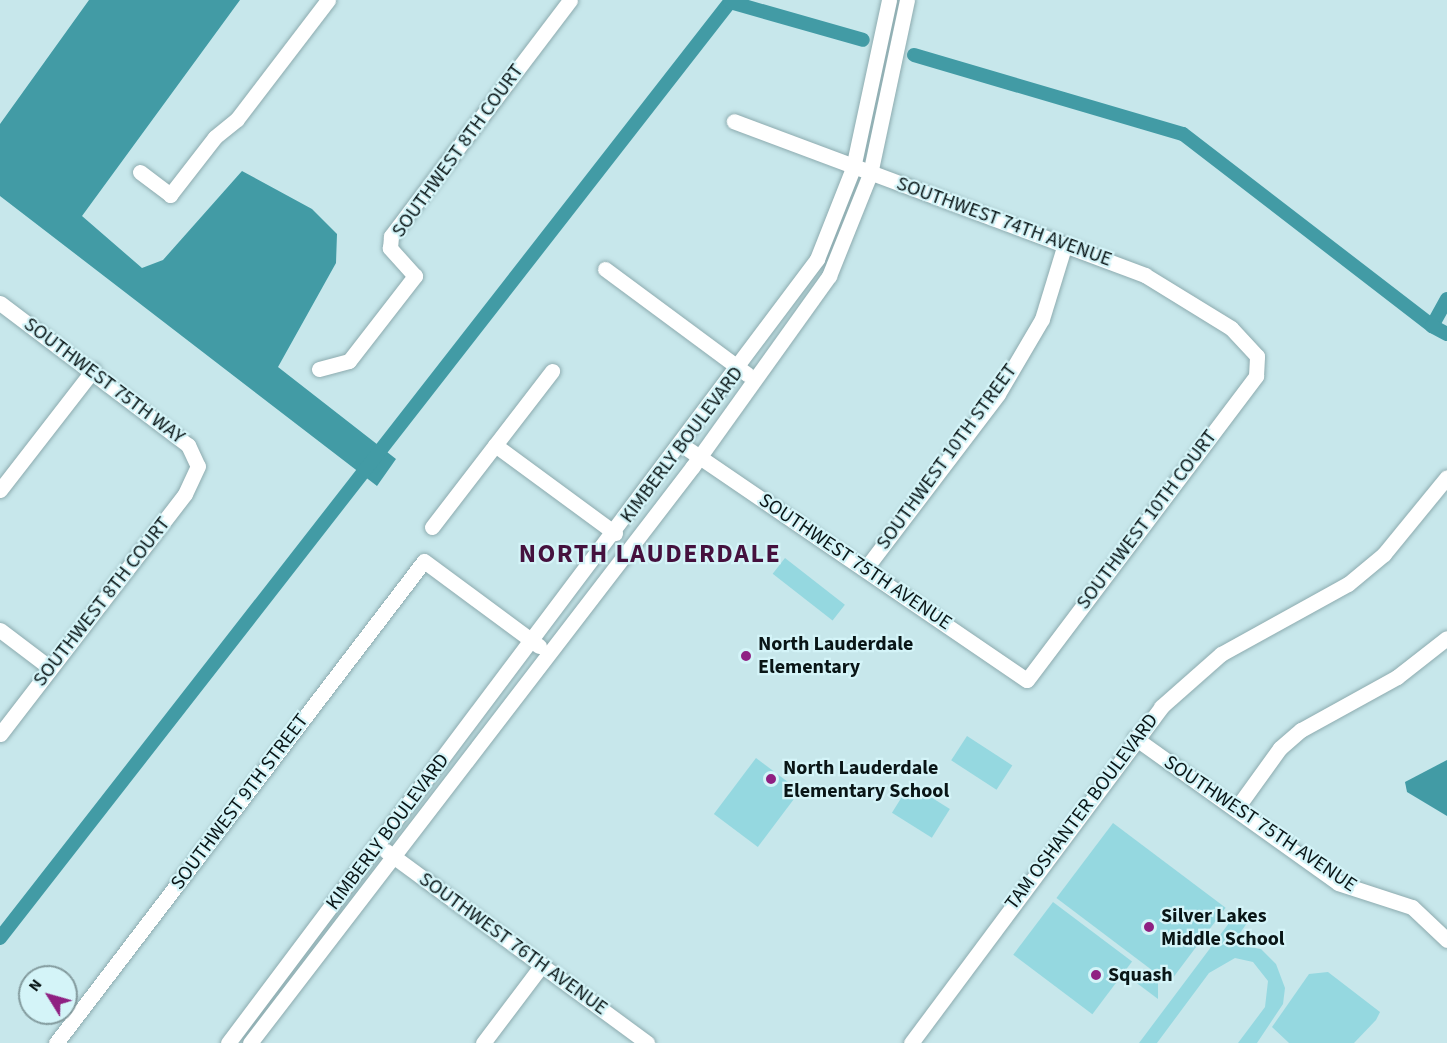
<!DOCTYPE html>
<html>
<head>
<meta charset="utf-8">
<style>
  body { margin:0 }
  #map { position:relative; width:1447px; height:1043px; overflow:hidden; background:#c7e7eb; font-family:"Source Sans 3",sans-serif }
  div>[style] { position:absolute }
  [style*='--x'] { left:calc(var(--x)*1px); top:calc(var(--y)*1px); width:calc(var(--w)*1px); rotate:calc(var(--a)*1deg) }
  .green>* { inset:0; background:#95d8e0; transform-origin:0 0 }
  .water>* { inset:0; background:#429ba5 }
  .canal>* { height:14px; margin:-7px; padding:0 7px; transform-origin:7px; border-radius:7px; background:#429ba5 }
  .roads { filter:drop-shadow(0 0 2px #8dabaf) drop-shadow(0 0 2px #8dabaf) }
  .minor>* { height:15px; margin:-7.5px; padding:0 7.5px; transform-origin:7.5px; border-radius:7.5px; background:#fff }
  .dots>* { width:16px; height:16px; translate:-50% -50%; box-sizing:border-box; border:3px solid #d4f4f8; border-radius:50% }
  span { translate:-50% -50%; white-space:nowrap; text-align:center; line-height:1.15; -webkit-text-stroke:4.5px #d4f4f8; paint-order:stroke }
  .street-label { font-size:20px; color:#091516 }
  .poi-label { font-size:20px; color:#091516; font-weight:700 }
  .left { translate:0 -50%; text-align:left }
  .district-label { font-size:26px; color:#45113e; font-weight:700; letter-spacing:1.5px }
  .north { position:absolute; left:18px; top:965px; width:60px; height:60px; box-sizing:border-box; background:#d4f4f8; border:2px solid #839b9e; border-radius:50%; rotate:307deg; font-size:16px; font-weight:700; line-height:24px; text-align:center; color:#091516 }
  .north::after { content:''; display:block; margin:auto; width:21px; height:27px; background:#8f2082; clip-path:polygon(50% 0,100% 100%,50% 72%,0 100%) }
</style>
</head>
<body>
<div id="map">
  <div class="green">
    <i style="left:785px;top:558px;width:76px;height:20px;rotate:38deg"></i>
    <i style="left:967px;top:736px;width:54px;height:29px;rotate:33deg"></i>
    <i style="left:756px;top:758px;width:55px;height:70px;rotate:37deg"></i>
    <i style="left:910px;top:784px;width:47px;height:34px;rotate:32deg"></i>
    <i style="left:1113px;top:823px;width:141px;height:94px;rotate:37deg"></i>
    <i style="left:1053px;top:902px;width:99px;height:66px;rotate:37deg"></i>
    <i style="clip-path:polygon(1238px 911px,1250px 919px,1232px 944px,1261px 949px,1276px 964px,1285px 988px,1283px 1004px,1257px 1043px,1238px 1043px,1265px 1007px,1268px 981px,1253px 962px,1235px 958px,1209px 973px,1157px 1043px,1139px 1043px)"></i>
    <i style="clip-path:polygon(1328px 972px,1380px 1012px,1376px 1020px,1354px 1043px,1289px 1043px,1272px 1027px,1309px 974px)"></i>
    <i style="clip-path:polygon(1141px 976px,1158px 981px,1158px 999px,1134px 981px)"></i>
  </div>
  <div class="water">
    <i style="clip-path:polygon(89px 0,240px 0,82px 216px,142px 268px,163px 260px,242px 171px,312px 209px,337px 234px,336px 263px,278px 367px,396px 459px,377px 486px,0 196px,0 124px)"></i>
    <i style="clip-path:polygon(1447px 760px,1447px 816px,1407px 792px,1405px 782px)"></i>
  </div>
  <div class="canal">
    <i style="--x:914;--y:55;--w:280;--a:16.4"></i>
    <i style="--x:1183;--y:134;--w:314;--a:37.6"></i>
    <i style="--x:1447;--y:299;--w:31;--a:119"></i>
    <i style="--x:1432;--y:326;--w:17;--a:28"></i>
    <i style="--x:0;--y:938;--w:1187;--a:-52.05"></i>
    <i style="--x:730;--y:2;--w:138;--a:15.9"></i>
  </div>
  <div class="roads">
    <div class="minor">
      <i style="--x:140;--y:172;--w:38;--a:37"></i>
      <i style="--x:170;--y:195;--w:73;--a:-52.2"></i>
      <i style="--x:215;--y:137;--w:28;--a:-39"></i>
      <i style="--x:237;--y:119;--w:150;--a:-52.6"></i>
      <i style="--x:605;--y:269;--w:177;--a:36.5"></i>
      <i style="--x:0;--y:303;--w:236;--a:37.1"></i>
      <i style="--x:188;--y:445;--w:23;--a:65"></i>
      <i style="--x:198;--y:466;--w:31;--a:115"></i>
      <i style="--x:185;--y:494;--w:303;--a:127.6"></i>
      <i style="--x:319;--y:369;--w:31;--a:-15"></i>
      <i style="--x:349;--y:361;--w:108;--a:-52.2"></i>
      <i style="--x:415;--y:276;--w:38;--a:-132"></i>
      <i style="--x:390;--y:248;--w:12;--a:-85"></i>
      <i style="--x:391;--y:236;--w:296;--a:-52.8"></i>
      <i style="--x:495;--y:445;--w:149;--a:36.3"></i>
      <i style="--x:682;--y:445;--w:417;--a:34.3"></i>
      <i style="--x:1027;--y:680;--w:381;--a:-53"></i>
      <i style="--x:1256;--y:376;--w:20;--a:-87"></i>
      <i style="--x:1257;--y:356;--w:38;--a:-133"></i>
      <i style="--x:1231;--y:328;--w:101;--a:-148.4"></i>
      <i style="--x:1145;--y:275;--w:439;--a:-159.5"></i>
      <i style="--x:0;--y:490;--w:152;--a:-52.2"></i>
      <i style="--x:432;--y:527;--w:197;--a:-52.4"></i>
      <i style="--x:866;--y:568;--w:218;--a:-52.8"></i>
      <i style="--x:998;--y:394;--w:87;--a:-59.6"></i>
      <i style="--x:1042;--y:319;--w:78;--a:-73"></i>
      <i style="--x:0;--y:630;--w:63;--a:37.2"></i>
      <i style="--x:1135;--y:738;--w:249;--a:35.5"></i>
      <i style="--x:1338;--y:883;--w:78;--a:18"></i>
      <i style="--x:1412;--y:907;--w:48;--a:43.3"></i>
      <i style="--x:1236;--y:809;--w:75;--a:-54.2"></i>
      <i style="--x:1280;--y:748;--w:28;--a:-41"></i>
      <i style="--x:1301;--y:730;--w:110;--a:-28.9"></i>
      <i style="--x:1397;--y:677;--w:63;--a:-38"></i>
      <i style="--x:386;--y:851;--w:324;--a:36.3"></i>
      <i style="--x:56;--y:1043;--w:606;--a:-52.64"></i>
      <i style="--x:424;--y:561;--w:143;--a:36.5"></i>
      <i style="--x:228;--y:1043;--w:981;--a:-53.08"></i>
      <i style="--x:817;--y:259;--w:98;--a:-68.4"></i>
      <i style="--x:853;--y:168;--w:172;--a:-77.9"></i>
      <i style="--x:250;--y:1043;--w:727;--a:-52.48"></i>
      <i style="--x:693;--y:466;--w:234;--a:-54.4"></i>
      <i style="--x:829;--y:276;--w:110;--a:-68.1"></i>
      <i style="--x:870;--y:174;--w:178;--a:-78"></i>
      <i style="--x:483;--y:1043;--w:98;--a:-52.9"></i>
      <i style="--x:911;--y:1043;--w:419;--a:-53.3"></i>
      <i style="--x:1161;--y:707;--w:80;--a:-41.5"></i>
      <i style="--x:1221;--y:654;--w:145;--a:-28.9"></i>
      <i style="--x:1348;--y:584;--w:47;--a:-39.8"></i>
      <i style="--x:1384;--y:554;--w:99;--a:-50.7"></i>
    </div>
  </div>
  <div class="dots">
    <i style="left:746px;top:656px;background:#8f2082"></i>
    <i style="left:771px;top:779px;background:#8f2082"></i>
    <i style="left:1149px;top:927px;background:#8f2082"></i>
    <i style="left:1096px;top:975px;background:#8f2082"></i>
  </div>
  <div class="street-label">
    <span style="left:458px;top:151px;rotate:-54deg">SOUTHWEST 8TH COURT</span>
    <span style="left:1004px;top:222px;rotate:20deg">SOUTHWEST 74TH AVENUE</span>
    <span style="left:104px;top:381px;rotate:37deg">SOUTHWEST 75TH WAY</span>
    <span style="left:682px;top:445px;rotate:-53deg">KIMBERLY BOULEVARD</span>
    <span style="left:947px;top:457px;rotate:-54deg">SOUTHWEST 10TH STREET</span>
    <span style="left:1147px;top:520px;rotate:-53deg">SOUTHWEST 10TH COURT</span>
    <span style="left:855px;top:562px;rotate:34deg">SOUTHWEST 75TH AVENUE</span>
    <span style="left:102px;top:602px;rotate:-52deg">SOUTHWEST 8TH COURT</span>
    <span style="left:240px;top:802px;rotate:-53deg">SOUTHWEST 9TH STREET</span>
    <span style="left:1082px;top:812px;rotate:-53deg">TAM OSHANTER BOULEVARD</span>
    <span style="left:1260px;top:824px;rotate:34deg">SOUTHWEST 75TH AVENUE</span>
    <span style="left:388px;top:832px;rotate:-53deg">KIMBERLY BOULEVARD</span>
    <span style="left:513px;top:944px;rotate:36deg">SOUTHWEST 76TH AVENUE</span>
  </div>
  <div class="poi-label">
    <span class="left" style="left:758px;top:656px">North Lauderdale<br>Elementary</span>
    <span class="left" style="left:783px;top:780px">North Lauderdale<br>Elementary School</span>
    <span class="left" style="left:1161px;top:928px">Silver Lakes<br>Middle School</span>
    <span class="left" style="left:1108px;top:975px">Squash</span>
  </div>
  <div class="district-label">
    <span style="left:650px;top:554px">NORTH LAUDERDALE</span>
  </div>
  <div class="north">N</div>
</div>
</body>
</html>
